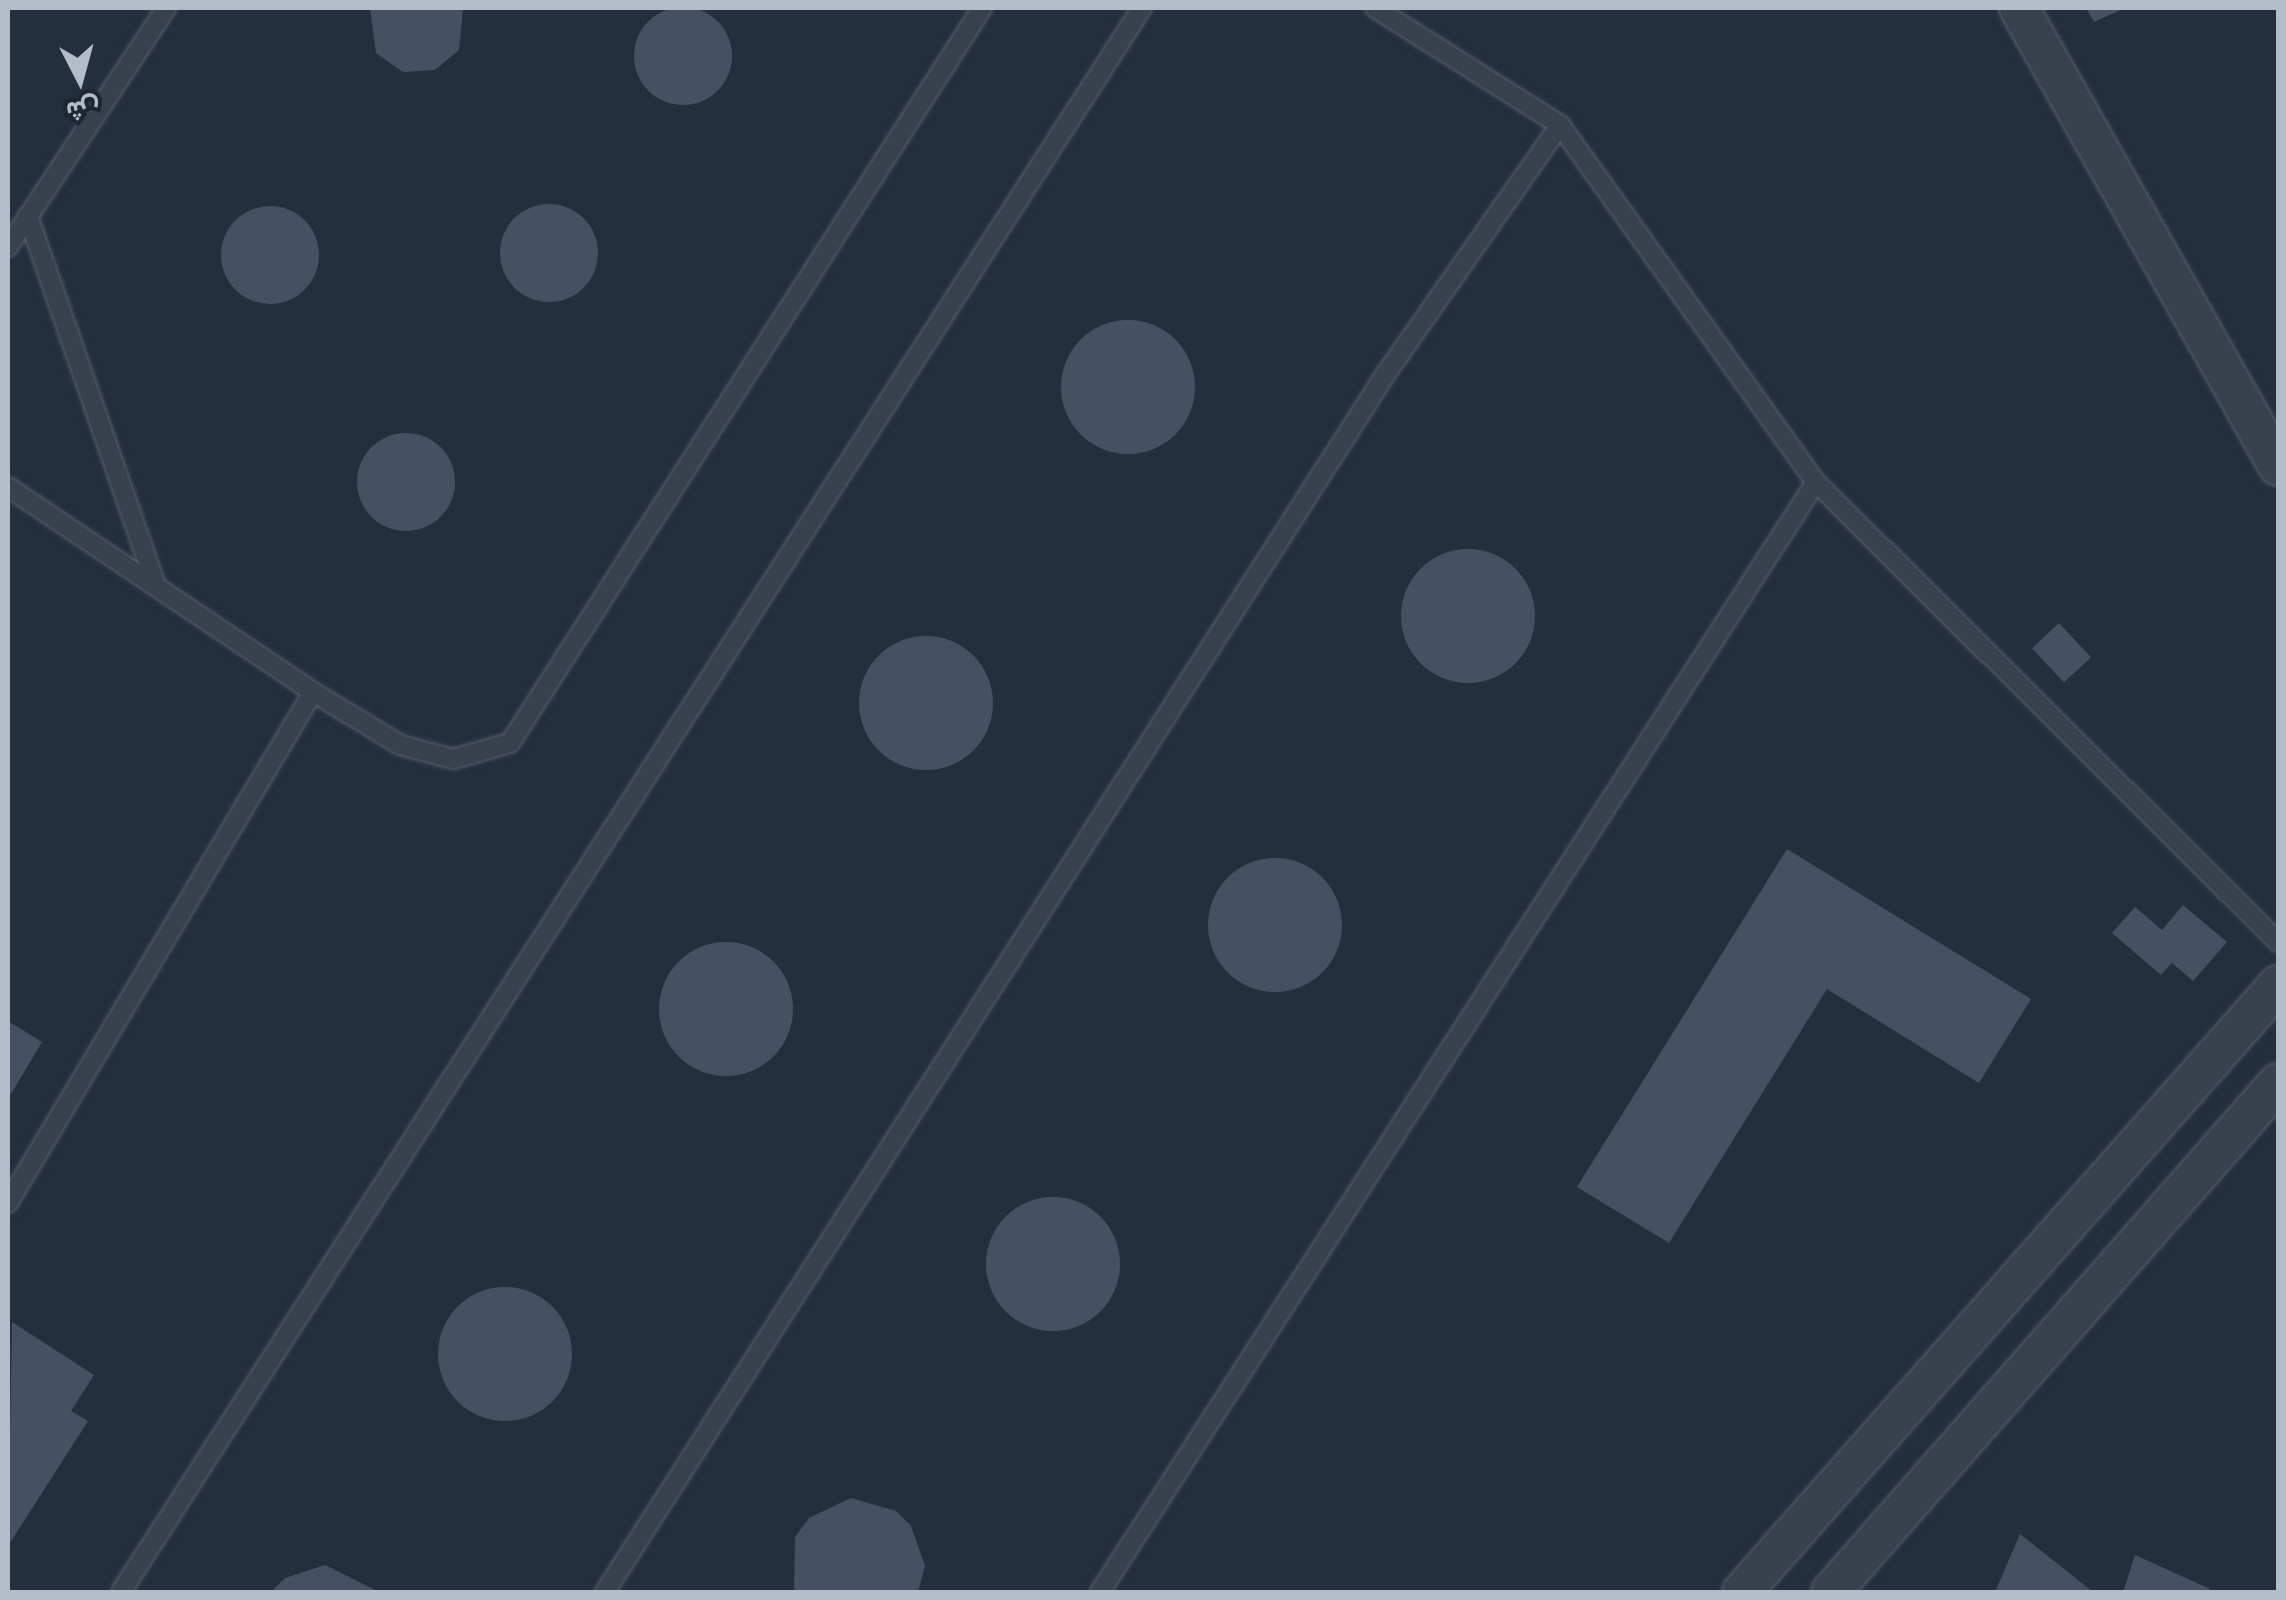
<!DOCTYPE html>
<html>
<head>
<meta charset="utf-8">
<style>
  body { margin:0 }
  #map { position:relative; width:2286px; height:1600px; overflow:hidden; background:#242f3e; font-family:"DM Sans",Vazirmatn,sans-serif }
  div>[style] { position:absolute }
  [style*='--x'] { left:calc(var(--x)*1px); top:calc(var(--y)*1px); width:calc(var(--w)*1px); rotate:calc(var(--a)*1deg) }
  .building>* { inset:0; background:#455162; transform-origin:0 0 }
  .round { border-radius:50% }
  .roads { filter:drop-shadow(0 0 2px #565f6c) drop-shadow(0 0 2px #565f6c) }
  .service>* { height:18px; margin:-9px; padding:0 9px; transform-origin:9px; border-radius:9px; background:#38414e }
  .minor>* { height:38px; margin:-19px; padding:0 19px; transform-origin:19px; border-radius:19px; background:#38414e }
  span { translate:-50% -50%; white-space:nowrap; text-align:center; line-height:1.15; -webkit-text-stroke:8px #1d2633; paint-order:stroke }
  .frame { position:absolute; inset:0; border:10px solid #b4bcc9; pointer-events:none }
  .north { position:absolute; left:30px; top:30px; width:100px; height:100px; -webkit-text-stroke:8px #1d2633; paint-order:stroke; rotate:174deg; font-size:28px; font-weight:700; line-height:40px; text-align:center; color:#b4bcc9 }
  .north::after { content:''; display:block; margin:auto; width:35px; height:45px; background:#b4bcc9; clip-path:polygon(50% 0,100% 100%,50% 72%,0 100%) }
</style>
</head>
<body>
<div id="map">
  <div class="building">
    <i class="round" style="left:634px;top:7px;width:98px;height:98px"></i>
    <i style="clip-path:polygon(370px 8px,463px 8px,459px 50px,435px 70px,403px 72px,376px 53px)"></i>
    <i style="clip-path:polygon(2086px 8px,2125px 8px,2094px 22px)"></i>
    <i class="round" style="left:500px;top:204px;width:98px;height:98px"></i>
    <i class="round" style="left:221px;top:206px;width:98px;height:98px"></i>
    <i class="round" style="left:1061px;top:320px;width:134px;height:134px"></i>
    <i class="round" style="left:357px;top:433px;width:98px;height:98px"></i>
    <i class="round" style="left:1401px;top:549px;width:134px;height:134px"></i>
    <i style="left:2059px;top:623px;width:47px;height:37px;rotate:47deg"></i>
    <i class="round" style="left:859px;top:636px;width:134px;height:134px"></i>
    <i style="clip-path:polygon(1787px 849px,2031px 999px,1979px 1083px,1827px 989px,1669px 1243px,1577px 1187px)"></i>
    <i class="round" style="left:1208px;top:858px;width:134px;height:134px"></i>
    <i style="clip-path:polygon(2183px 905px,2227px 942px,2193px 981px,2172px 963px,2161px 975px,2112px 933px,2135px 907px,2162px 930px)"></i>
    <i class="round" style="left:659px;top:942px;width:134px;height:134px"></i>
    <i style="clip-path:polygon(8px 1021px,42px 1042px,8px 1099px)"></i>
    <i class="round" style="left:986px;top:1197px;width:134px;height:134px"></i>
    <i class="round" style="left:438px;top:1287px;width:134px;height:134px"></i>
    <i style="clip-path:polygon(12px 1322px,94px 1375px,71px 1411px,88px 1421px,8px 1546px)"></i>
    <i style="clip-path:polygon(851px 1498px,896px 1511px,911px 1526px,925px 1566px,918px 1592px,794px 1592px,795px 1537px,809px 1518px)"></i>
    <i style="clip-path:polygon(2020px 1534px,2093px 1592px,1995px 1592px)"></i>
    <i style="clip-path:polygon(2135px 1555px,2210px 1589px,2209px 1592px,2123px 1592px)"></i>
    <i style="clip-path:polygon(325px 1565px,379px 1592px,271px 1592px,285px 1578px)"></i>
  </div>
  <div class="roads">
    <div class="service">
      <i style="--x:1375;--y:8;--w:219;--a:32.3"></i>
      <i style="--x:1560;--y:125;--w:439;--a:54.4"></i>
      <i style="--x:1816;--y:482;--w:652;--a:44.88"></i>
      <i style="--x:28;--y:216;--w:392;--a:70.9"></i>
      <i style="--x:8;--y:247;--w:287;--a:-56.5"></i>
      <i style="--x:8;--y:487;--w:367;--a:33.9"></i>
      <i style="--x:313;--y:692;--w:595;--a:120.83"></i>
      <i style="--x:313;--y:692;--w:102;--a:31.3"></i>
      <i style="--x:400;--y:745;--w:55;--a:14.8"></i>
      <i style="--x:453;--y:759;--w:59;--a:-15.7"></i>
      <i style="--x:510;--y:743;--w:874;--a:-57.29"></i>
      <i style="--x:121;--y:1592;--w:1885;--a:-57.2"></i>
      <i style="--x:605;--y:1592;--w:1446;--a:-57.34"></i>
      <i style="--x:1385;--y:375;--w:305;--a:-55"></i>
      <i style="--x:1100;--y:1592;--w:1321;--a:-57.18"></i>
    </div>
    <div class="minor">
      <i style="--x:2019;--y:8;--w:526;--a:60.51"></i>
      <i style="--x:1742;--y:1592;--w:810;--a:-48.55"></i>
      <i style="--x:1831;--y:1592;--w:677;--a:-48.71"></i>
    </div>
  </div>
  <div class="frame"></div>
  <div class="north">ش</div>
</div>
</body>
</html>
